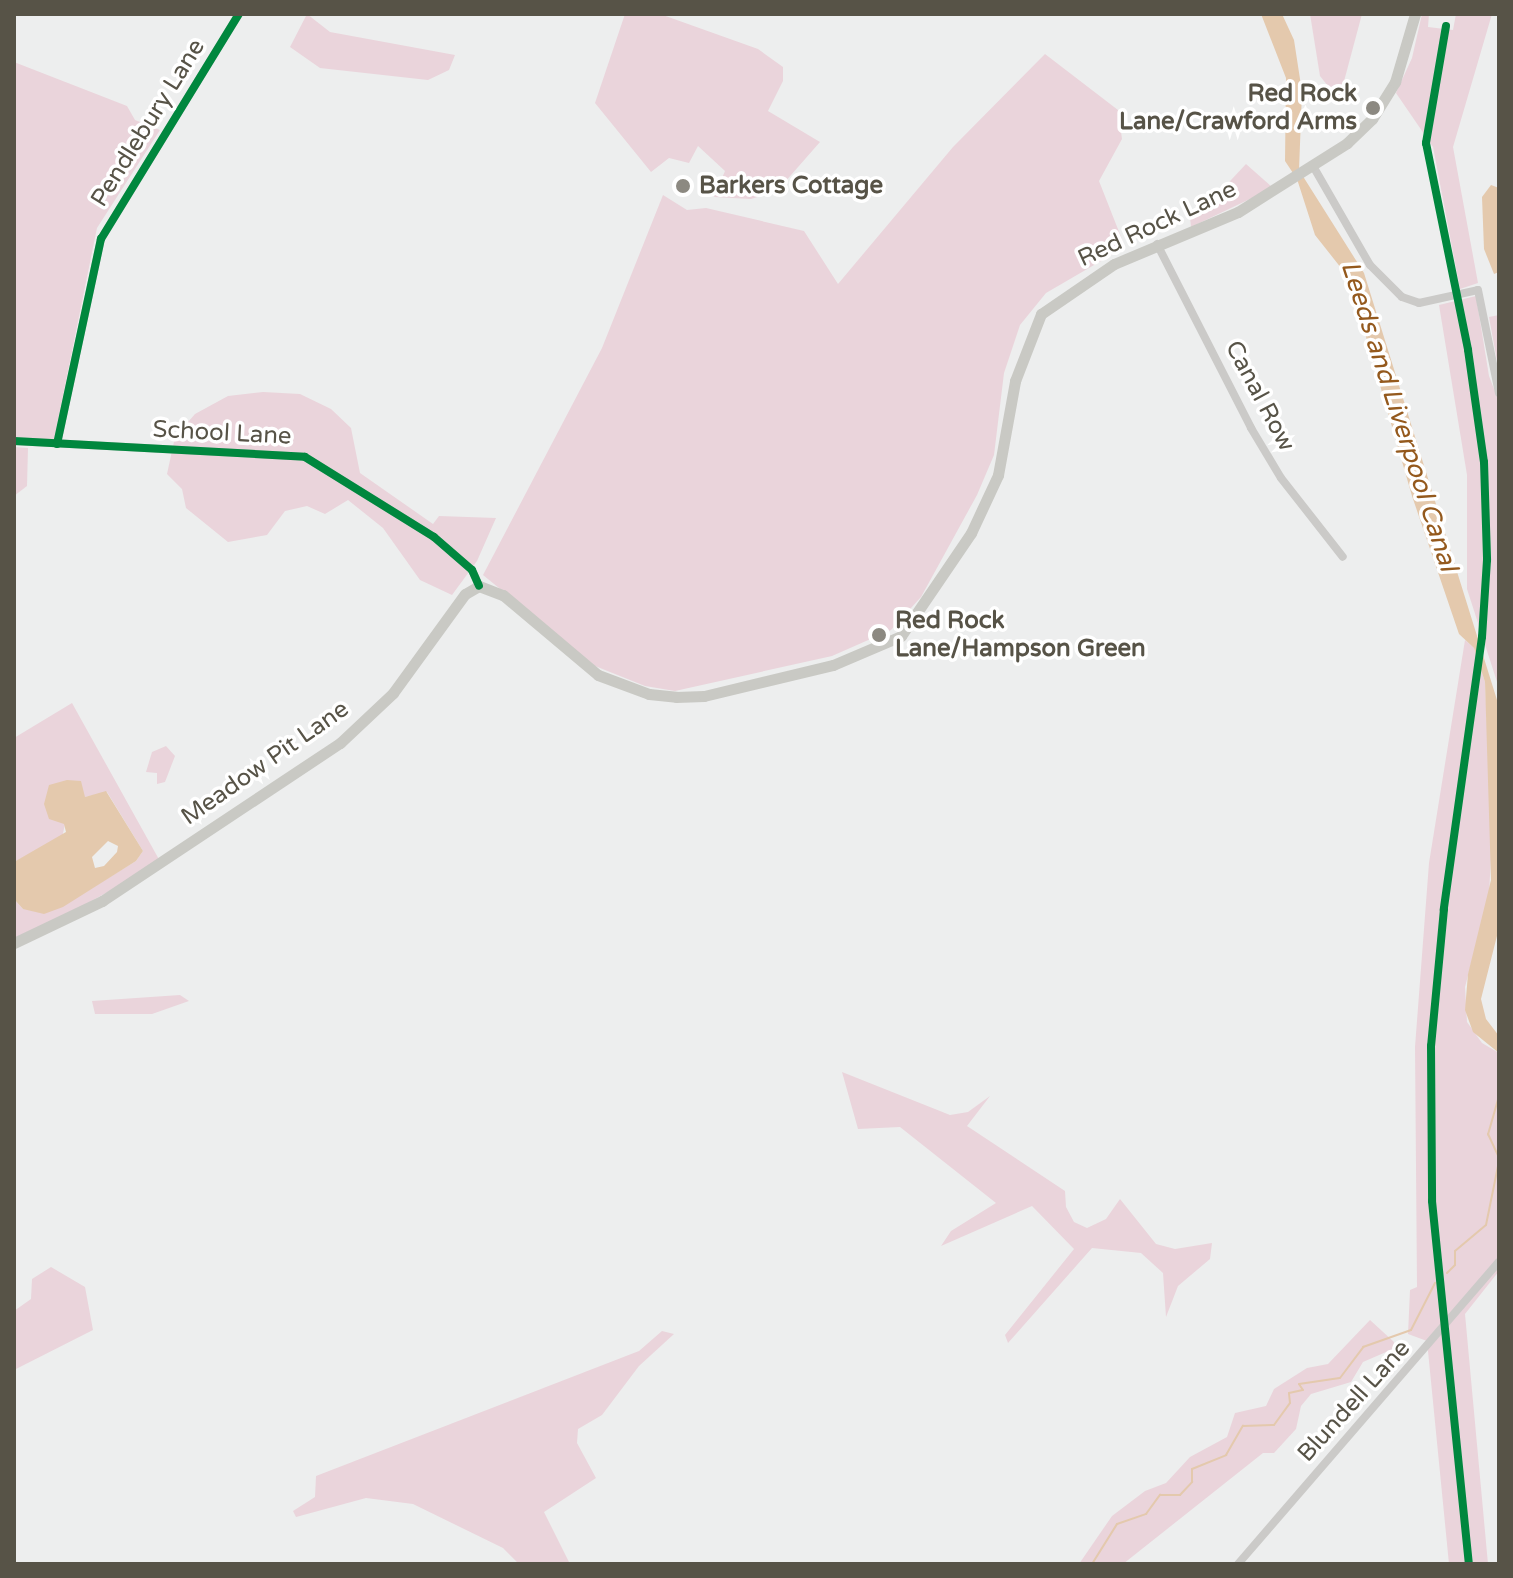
<!DOCTYPE html>
<html>
<head>
<meta charset="utf-8">
<style>
  body { margin:0 }
  #map { position:relative; width:1513px; height:1578px; overflow:hidden; background:#edeeee; font-family:"Varela Round",sans-serif }
  div>[style] { position:absolute }
  [style*='--x'] { left:calc(var(--x)*1px); top:calc(var(--y)*1px); width:calc(var(--w)*1px); rotate:calc(var(--a)*1deg) }
  .green>* { inset:0; background:#ead4db }
  .water>* { inset:0; background:#e4c9ad }
  .stream>* { height:2px; margin:-1px; padding:0 1px; transform-origin:1px; border-radius:1px; background:#e4c9ad }
  .minor>* { height:8px; margin:-4px; padding:0 4px; transform-origin:4px; border-radius:4px; background:#cbcac8 }
  .major>* { height:11px; margin:-5.5px; padding:0 5.5px; transform-origin:5.5px; border-radius:5.5px; background:#c9c9c4 }
  .cycleway>* { height:8px; margin:-4px; padding:0 4px; transform-origin:4px; border-radius:4px; background:#00873e }
  .dots>* { width:22px; height:22px; translate:-50% -50%; box-sizing:border-box; border:4px solid #fff; border-radius:50% }
  span { translate:-50% -50%; white-space:nowrap; text-align:center; line-height:1.15; -webkit-text-stroke:7px #fff; paint-order:stroke }
  .poi-label { font-size:24px; color:#575347; font-weight:700 }
  .right { translate:-100% -50%; text-align:right }
  .left { translate:0 -50%; text-align:left }
  .street-label { font-size:24px; color:#575347 }
  .water-label { font-size:26px; color:#94591d; font-style:italic }
  .frame { position:absolute; inset:0; border:16px solid #575347; pointer-events:none }
</style>
</head>
<body>
<div id="map">
  <div class="green">
    <i style="clip-path:polygon(307px 14px,330px 32px,455px 55px,449px 70px,428px 80px,320px 68px,290px 47px)"></i>
    <i style="clip-path:polygon(625px 14px,660px 14px,758px 49px,783px 67px,783px 81px,768px 111px,820px 142px,777px 191px,751px 199px,714px 197px,725px 171px,698px 146px,689px 163px,669px 158px,651px 172px,595px 103px)"></i>
    <i style="clip-path:polygon(1310px 14px,1362px 14px,1339px 100px,1320px 76px)"></i>
    <i style="clip-path:polygon(1422px 14px,1429px 14px,1428px 27px,1453px 30px,1456px 14px,1492px 14px,1453px 147px,1478px 283px,1460px 289px,1433px 147px,1396px 93px,1412px 58px)"></i>
    <i style="clip-path:polygon(1045px 54px,1118px 110px,1122px 139px,1099px 181px,1125px 247px,1046px 293px,1020px 325px,1004px 373px,994px 455px,977px 495px,921px 597px,891px 630px,832px 656px,675px 691px,645px 686px,595px 666px,483px 575px,602px 348px,663px 195px,687px 210px,706px 208px,804px 231px,838px 284px,953px 147px)"></i>
    <i style="clip-path:polygon(14px 62px,127px 106px,135px 120px,160px 130px,97px 228px,54px 440px,14px 439px)"></i>
    <i style="clip-path:polygon(1246px 164px,1273px 188px,1191px 227px,1190px 217px,1201px 212px)"></i>
    <i style="clip-path:polygon(1476px 296px,1489px 376px,1499px 402px,1499px 688px,1467px 589px,1467px 475px,1439px 305px)"></i>
    <i style="clip-path:polygon(1499px 315px,1499px 372px,1489px 317px)"></i>
    <i style="clip-path:polygon(263px 392px,300px 394px,331px 409px,351px 428px,360px 473px,433px 524px,439px 516px,496px 518px,477px 561px,452px 595px,420px 580px,383px 528px,348px 500px,325px 514px,307px 506px,285px 511px,267px 535px,228px 542px,186px 508px,182px 489px,167px 474px,175px 437px,195px 414px,228px 396px)"></i>
    <i style="clip-path:polygon(14px 447px,28px 448px,27px 486px,14px 496px)"></i>
    <i style="clip-path:polygon(1465px 640px,1474px 648px,1485px 682px,1492px 837px,1489px 895px,1465px 987px,1467px 1022px,1482px 1043px,1499px 1053px,1499px 1271px,1465px 1314px,1488px 1564px,1449px 1564px,1427px 1341px,1408px 1334px,1410px 1290px,1417px 1287px,1415px 1047px,1429px 863px)"></i>
    <i style="clip-path:polygon(72px 703px,161px 863px,14px 943px,14px 899px,23px 909px,77px 897px,136px 861px,143px 851px,107px 792px,85px 797px,65px 824px,62px 838px,14px 862px,14px 738px)"></i>
    <i style="clip-path:polygon(166px 746px,175px 756px,165px 782px,157px 784px,157px 773px,146px 772px,152px 752px)"></i>
    <i style="clip-path:polygon(180px 995px,189px 1001px,152px 1014px,95px 1014px,92px 1001px)"></i>
    <i style="clip-path:polygon(842px 1072px,950px 1115px,968px 1112px,990px 1096px,967px 1126px,1065px 1191px,1066px 1207px,1074px 1222px,1087px 1228px,1106px 1219px,1120px 1199px,1156px 1244px,1175px 1249px,1212px 1243px,1210px 1259px,1178px 1286px,1166px 1317px,1163px 1273px,1141px 1253px,1092px 1248px,1008px 1343px,1005px 1335px,1074px 1249px,1032px 1206px,941px 1246px,951px 1231px,996px 1203px,900px 1127px,858px 1129px)"></i>
    <i style="clip-path:polygon(51px 1267px,85px 1287px,93px 1330px,14px 1370px,14px 1311px,31px 1299px,32px 1279px)"></i>
    <i style="clip-path:polygon(1370px 1320px,1394px 1342px,1393px 1349px,1363px 1362px,1351px 1382px,1311px 1394px,1301px 1406px,1296px 1429px,1274px 1453px,1263px 1453px,1123px 1564px,1079px 1564px,1112px 1516px,1145px 1491px,1166px 1483px,1190px 1457px,1227px 1437px,1235px 1413px,1266px 1406px,1274px 1389px,1307px 1368px,1328px 1364px)"></i>
    <i style="clip-path:polygon(662px 1331px,674px 1334px,639px 1366px,602px 1415px,578px 1429px,577px 1443px,596px 1478px,544px 1512px,570px 1564px,519px 1564px,503px 1548px,413px 1504px,366px 1498px,296px 1517px,293px 1511px,315px 1497px,316px 1476px,639px 1351px)"></i>
  </div>
  <div class="water">
    <i style="clip-path:polygon(1261px 14px,1282px 14px,1294px 40px,1302px 92px,1299px 170px,1364px 273px,1497px 700px,1499px 928px,1481px 999px,1486px 1019px,1499px 1036px,1499px 1053px,1473px 1032px,1465px 1010px,1468px 974px,1491px 880px,1485px 682px,1474px 648px,1459px 634px,1412px 496px,1349px 278px,1315px 235px,1297px 179px,1285px 161px,1286px 78px)"></i>
    <i style="clip-path:polygon(1491px 185px,1499px 188px,1499px 272px,1494px 274px,1484px 249px,1482px 197px)"></i>
    <i style="clip-path:polygon(evenodd,67px 780px,81px 781px,85px 797px,106px 791px,143px 851px,136px 861px,63px 907px,44px 914px,23px 909px,14px 899px,14px 862px,66px 832px,64px 824px,49px 819px,44px 804px,49px 785px,67px 780px,108px 841px,118px 846px,117px 852px,104px 866px,95px 868px,92px 857px,108px 841px)"></i>
  </div>
  <div class="stream">
    <i style="--x:1499;--y:1096;--w:40;--a:106"></i>
    <i style="--x:1488;--y:1134;--w:26;--a:65"></i>
    <i style="--x:1447;--y:1273;--w:11;--a:-45"></i>
    <i style="--x:1455;--y:1265;--w:14;--a:-90"></i>
    <i style="--x:1455;--y:1251;--w:40;--a:-40"></i>
    <i style="--x:1486;--y:1225;--w:65;--a:-78.5"></i>
    <i style="--x:1092;--y:1564;--w:47;--a:-58"></i>
    <i style="--x:1117;--y:1524;--w:31;--a:-19"></i>
    <i style="--x:1146;--y:1514;--w:24;--a:-54"></i>
    <i style="--x:1160;--y:1495;--w:20;--a:0"></i>
    <i style="--x:1180;--y:1495;--w:18;--a:-47"></i>
    <i style="--x:1192;--y:1482;--w:13;--a:-90"></i>
    <i style="--x:1192;--y:1469;--w:37;--a:-22"></i>
    <i style="--x:1226;--y:1455;--w:34;--a:-60"></i>
    <i style="--x:1243;--y:1426;--w:31;--a:-2"></i>
    <i style="--x:1274;--y:1425;--w:27;--a:-54"></i>
    <i style="--x:1290;--y:1403;--w:10;--a:-96"></i>
    <i style="--x:1289;--y:1393;--w:14;--a:-12"></i>
    <i style="--x:1303;--y:1390;--w:7;--a:-124"></i>
    <i style="--x:1299;--y:1384;--w:41;--a:-8.3"></i>
    <i style="--x:1340;--y:1378;--w:39;--a:-53"></i>
    <i style="--x:1363;--y:1347;--w:51;--a:-19.5"></i>
    <i style="--x:1411;--y:1330;--w:53;--a:-62.9"></i>
  </div>
  <div class="minor">
    <i style="--x:1313;--y:166;--w:114;--a:60.1"></i>
    <i style="--x:1370;--y:265;--w:45;--a:45"></i>
    <i style="--x:1402;--y:297;--w:18;--a:19"></i>
    <i style="--x:1419;--y:303;--w:60;--a:-12.4"></i>
    <i style="--x:1478;--y:290;--w:105;--a:78.5"></i>
    <i style="--x:1157;--y:244;--w:207;--a:62.9"></i>
    <i style="--x:1251;--y:428;--w:58;--a:59"></i>
    <i style="--x:1281;--y:478;--w:100;--a:51.9"></i>
    <i style="--x:14;--y:441;--w:291;--a:3.1"></i>
    <i style="--x:305;--y:457;--w:152;--a:31.8"></i>
    <i style="--x:434;--y:537;--w:50;--a:41"></i>
    <i style="--x:472;--y:570;--w:17;--a:66"></i>
    <i style="--x:57;--y:444;--w:210;--a:-77.9"></i>
    <i style="--x:101;--y:239;--w:264;--a:-58.5"></i>
    <i style="--x:1238;--y:1564;--w:399;--a:-49.2"></i>
  </div>
  <div class="major">
    <i style="--x:14;--y:943;--w:98;--a:-25.5"></i>
    <i style="--x:102;--y:901;--w:286;--a:-33.6"></i>
    <i style="--x:340;--y:743;--w:73;--a:-43.3"></i>
    <i style="--x:393;--y:693;--w:122;--a:-54"></i>
    <i style="--x:465;--y:594;--w:16;--a:-30"></i>
    <i style="--x:479;--y:586;--w:26;--a:21"></i>
    <i style="--x:503;--y:595;--w:124;--a:40.1"></i>
    <i style="--x:598;--y:675;--w:54;--a:20.4"></i>
    <i style="--x:649;--y:694;--w:27;--a:6"></i>
    <i style="--x:676;--y:697;--w:28;--a:-2"></i>
    <i style="--x:704;--y:696;--w:133;--a:-13.5"></i>
    <i style="--x:833;--y:665;--w:74;--a:-23.1"></i>
    <i style="--x:901;--y:636;--w:125;--a:-55.8"></i>
    <i style="--x:971;--y:533;--w:64;--a:-65"></i>
    <i style="--x:998;--y:475;--w:96;--a:-79.7"></i>
    <i style="--x:1015;--y:381;--w:72;--a:-68.8"></i>
    <i style="--x:1041;--y:314;--w:88;--a:-34.4"></i>
    <i style="--x:1114;--y:264;--w:134;--a:-22.8"></i>
    <i style="--x:1238;--y:212;--w:129;--a:-32.3"></i>
    <i style="--x:1347;--y:143;--w:35;--a:-44"></i>
    <i style="--x:1372;--y:119;--w:44;--a:-58.1"></i>
    <i style="--x:1395;--y:82;--w:71;--a:-73.6"></i>
  </div>
  <div class="cycleway">
    <i style="--x:1446;--y:26;--w:119;--a:99.7"></i>
    <i style="--x:1426;--y:143;--w:211;--a:78.5"></i>
    <i style="--x:1468;--y:350;--w:113;--a:81.9"></i>
    <i style="--x:1484;--y:462;--w:98;--a:88.2"></i>
    <i style="--x:1487;--y:560;--w:77;--a:93.7"></i>
    <i style="--x:1482;--y:637;--w:275;--a:98"></i>
    <i style="--x:1444;--y:909;--w:138;--a:95.4"></i>
    <i style="--x:1431;--y:1046;--w:155;--a:89.6"></i>
    <i style="--x:1432;--y:1201;--w:365;--a:84.2"></i>
    <i style="--x:14;--y:441;--w:291;--a:3.1"></i>
    <i style="--x:305;--y:457;--w:152;--a:31.8"></i>
    <i style="--x:434;--y:537;--w:50;--a:41"></i>
    <i style="--x:472;--y:570;--w:17;--a:66"></i>
    <i style="--x:57;--y:444;--w:210;--a:-77.9"></i>
    <i style="--x:101;--y:239;--w:264;--a:-58.5"></i>
  </div>
  <div class="dots">
    <i style="left:1373px;top:108px;background:#8c8981"></i>
    <i style="left:683px;top:186px;background:#8c8981"></i>
    <i style="left:879px;top:635px;background:#8c8981"></i>
  </div>
  <div class="poi-label">
    <span class="right" style="left:1357px;top:108px">Red Rock<br>Lane/Crawford Arms</span>
    <span class="left" style="left:699px;top:186px">Barkers Cottage</span>
    <span class="left" style="left:895px;top:635px">Red Rock<br>Lane/Hampson Green</span>
  </div>
  <div class="street-label">
    <span style="left:148px;top:123px;rotate:-58deg">Pendlebury Lane</span>
    <span style="left:1157px;top:224px;rotate:-25deg">Red Rock Lane</span>
    <span style="left:1260px;top:396px;rotate:62deg">Canal Row</span>
    <span style="left:222px;top:433px;rotate:3deg">School Lane</span>
    <span style="left:265px;top:763px;rotate:-35deg">Meadow Pit Lane</span>
    <span style="left:1354px;top:1401px;rotate:-48deg">Blundell Lane</span>
  </div>
  <div class="water-label">
    <span style="left:1399px;top:416px;rotate:72deg">Leeds and Liverpool Canal</span>
  </div>
  <div class="frame"></div>
</div>
</body>
</html>
